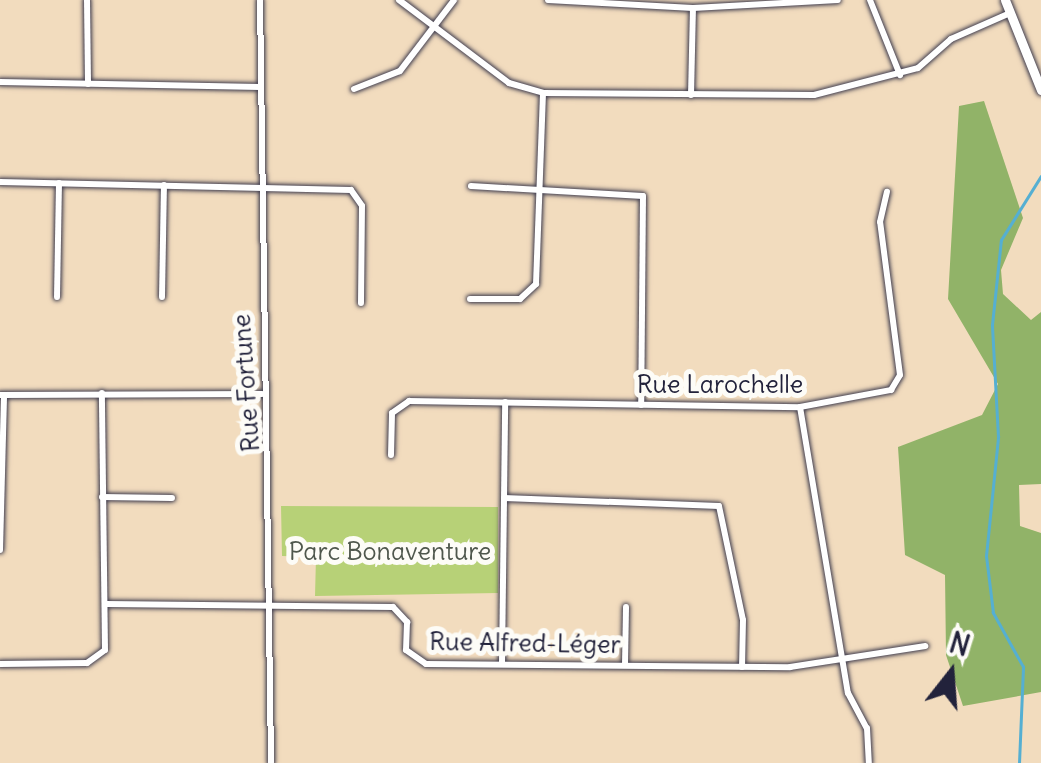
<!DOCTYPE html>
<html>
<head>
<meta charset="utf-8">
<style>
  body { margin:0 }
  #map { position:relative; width:1041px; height:763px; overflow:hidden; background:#f2dcbe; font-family:Delius,sans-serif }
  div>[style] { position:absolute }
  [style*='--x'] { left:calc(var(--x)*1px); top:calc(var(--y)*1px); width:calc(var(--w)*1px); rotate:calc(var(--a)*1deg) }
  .green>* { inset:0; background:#b7d177 }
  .forest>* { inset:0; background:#91b368 }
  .stream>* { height:2.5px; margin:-1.25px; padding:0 1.25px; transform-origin:1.25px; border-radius:1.25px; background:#55afd2 }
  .roads { filter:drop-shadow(0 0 2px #413e4f) drop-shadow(0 0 2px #413e4f) }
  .minor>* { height:6px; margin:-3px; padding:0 3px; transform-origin:3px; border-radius:3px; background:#fff }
  .tertiary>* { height:9px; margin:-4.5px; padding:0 4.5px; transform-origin:4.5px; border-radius:4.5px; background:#fff }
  span { translate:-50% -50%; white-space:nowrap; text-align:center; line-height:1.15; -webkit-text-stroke:10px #fdfcf7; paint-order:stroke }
  .street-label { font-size:25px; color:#22223b }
  .park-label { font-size:25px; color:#4f574d }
  .north { position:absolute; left:901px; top:623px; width:100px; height:100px; -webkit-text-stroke:8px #fdfcf7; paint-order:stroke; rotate:17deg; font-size:28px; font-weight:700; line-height:40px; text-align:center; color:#22223b }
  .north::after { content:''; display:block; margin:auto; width:35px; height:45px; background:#22223b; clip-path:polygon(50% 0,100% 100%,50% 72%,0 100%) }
</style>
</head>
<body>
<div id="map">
  <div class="green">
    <i style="clip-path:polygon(281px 506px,498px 507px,498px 593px,315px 596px,316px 557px,282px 556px)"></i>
  </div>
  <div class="forest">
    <i style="clip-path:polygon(984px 101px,1023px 218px,1001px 270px,1003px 294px,1031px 320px,1041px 312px,1041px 484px,1019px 485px,1020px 526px,1041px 533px,1041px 692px,963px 706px,946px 655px,945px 575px,905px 555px,898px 447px,982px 415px,998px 384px,948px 299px,959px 106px)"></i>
  </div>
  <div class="stream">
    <i style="--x:1019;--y:763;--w:96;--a:-87.6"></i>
    <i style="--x:1023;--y:667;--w:62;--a:-119.1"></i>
    <i style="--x:993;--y:613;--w:57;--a:-97"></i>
    <i style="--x:986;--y:556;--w:120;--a:-84.2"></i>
    <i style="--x:998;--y:437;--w:112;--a:-93.1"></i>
    <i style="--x:992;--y:325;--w:85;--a:-84"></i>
    <i style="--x:1001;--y:240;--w:75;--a:-58"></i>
  </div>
  <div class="roads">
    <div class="minor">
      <i style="--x:87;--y:0;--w:84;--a:89.3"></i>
      <i style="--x:260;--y:0;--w:763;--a:89.17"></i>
      <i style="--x:399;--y:0;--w:138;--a:37"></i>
      <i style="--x:509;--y:83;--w:35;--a:16"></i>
      <i style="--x:543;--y:93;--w:271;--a:0.4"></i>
      <i style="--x:814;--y:95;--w:107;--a:-14.6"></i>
      <i style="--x:918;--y:68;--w:44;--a:-41.3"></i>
      <i style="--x:951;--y:39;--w:64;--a:-23.8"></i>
      <i style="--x:548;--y:0;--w:145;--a:3.2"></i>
      <i style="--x:693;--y:8;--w:145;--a:-3.2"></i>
      <i style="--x:870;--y:0;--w:81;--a:68.2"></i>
      <i style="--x:0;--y:82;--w:260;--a:1.1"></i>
      <i style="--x:354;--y:89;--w:49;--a:-21.4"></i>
      <i style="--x:400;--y:71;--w:89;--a:-52.7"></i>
      <i style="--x:691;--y:95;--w:87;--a:-88.7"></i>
      <i style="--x:0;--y:182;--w:351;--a:1.3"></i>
      <i style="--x:351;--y:190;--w:19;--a:55"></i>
      <i style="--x:362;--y:206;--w:97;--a:90.6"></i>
      <i style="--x:471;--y:186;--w:172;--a:3.3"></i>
      <i style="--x:643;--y:196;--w:209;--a:90.5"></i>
      <i style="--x:57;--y:297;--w:114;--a:-89"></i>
      <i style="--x:162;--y:297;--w:112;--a:-89"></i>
      <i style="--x:470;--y:299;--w:50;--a:0"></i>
      <i style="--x:520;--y:299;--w:22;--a:-43"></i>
      <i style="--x:536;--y:284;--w:191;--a:-87.9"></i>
      <i style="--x:0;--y:395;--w:262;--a:-0.2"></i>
      <i style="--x:800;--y:407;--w:290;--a:80.5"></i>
      <i style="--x:848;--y:693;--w:40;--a:62"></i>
      <i style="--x:867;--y:728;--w:35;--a:87"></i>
      <i style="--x:391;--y:455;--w:42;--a:-88.6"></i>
      <i style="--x:392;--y:413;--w:21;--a:-35"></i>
      <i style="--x:409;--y:401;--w:391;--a:0.9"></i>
      <i style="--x:800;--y:407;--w:93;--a:-10.6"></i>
      <i style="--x:891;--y:390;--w:17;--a:-59"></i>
      <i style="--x:900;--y:375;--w:154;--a:-97.4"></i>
      <i style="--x:880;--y:222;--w:31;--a:-77"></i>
      <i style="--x:102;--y:497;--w:70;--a:0.8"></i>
      <i style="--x:504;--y:498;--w:215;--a:2.1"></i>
      <i style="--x:719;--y:506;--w:116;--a:78.1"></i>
      <i style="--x:743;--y:620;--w:47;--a:91.2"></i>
      <i style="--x:0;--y:550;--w:155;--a:-88.5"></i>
      <i style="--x:106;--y:604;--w:287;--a:0.6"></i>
      <i style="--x:393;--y:607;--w:21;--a:47"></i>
      <i style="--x:407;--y:622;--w:28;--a:92"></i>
      <i style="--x:406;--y:650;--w:24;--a:35"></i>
      <i style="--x:426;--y:664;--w:364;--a:0.5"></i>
      <i style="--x:790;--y:667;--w:137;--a:-8.8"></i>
      <i style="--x:502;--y:663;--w:261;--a:-89.3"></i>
      <i style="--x:0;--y:664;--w:87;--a:-0.7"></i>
      <i style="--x:87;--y:663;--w:22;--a:-36"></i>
      <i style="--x:105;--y:650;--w:257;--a:-90.7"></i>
      <i style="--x:625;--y:665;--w:58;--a:-89"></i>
    </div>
    <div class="tertiary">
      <i style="--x:1005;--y:0;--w:97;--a:68.2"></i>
    </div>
  </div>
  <div class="street-label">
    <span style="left:246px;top:383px;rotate:-94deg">Rue Fortune</span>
    <span style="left:720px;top:384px">Rue Larochelle</span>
    <span style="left:525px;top:643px;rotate:1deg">Rue Alfred-Léger</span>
  </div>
  <div class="park-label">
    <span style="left:390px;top:551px">Parc Bonaventure</span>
  </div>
  <div class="north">N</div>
</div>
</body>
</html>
